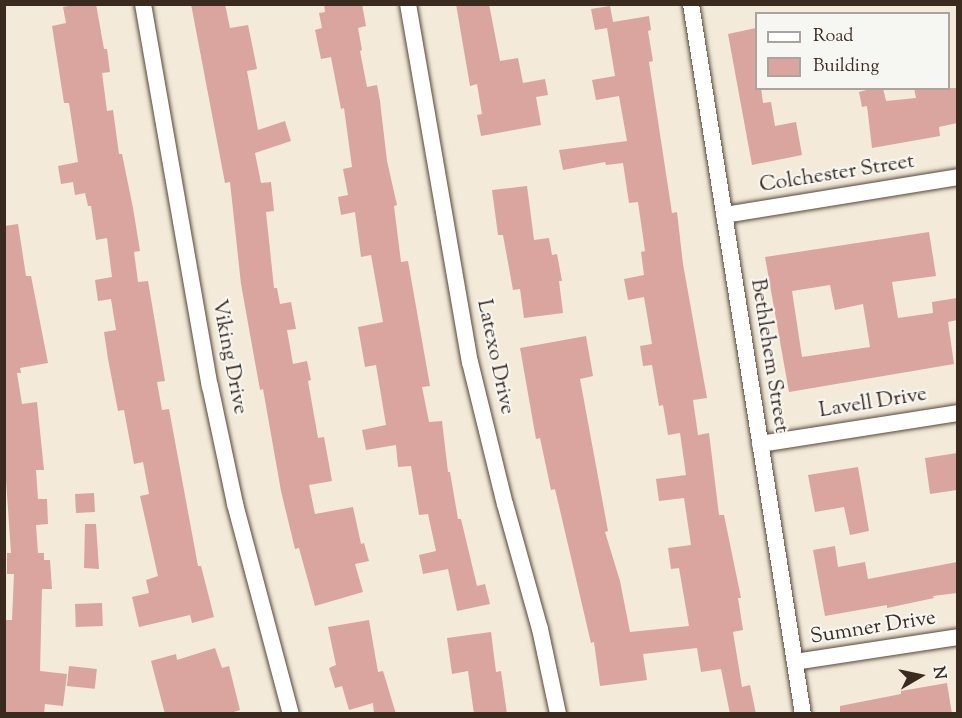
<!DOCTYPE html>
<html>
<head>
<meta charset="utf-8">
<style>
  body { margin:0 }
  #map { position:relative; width:962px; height:718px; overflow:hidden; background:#f3ead9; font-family:"Sorts Mill Goudy",serif }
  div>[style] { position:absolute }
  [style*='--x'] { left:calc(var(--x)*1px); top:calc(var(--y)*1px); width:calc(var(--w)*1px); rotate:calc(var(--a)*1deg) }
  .building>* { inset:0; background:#daa59e; transform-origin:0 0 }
  .roads { filter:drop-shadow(0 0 2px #57473a) drop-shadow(0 0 2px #57473a) }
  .minor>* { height:16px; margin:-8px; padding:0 8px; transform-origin:8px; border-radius:8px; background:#fff }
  span { translate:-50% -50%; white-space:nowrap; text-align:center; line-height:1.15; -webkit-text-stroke:4.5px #f6f6f2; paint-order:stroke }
  .street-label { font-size:21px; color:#3b2a1e }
  .frame { position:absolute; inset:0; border:6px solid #3b2a1e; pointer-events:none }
  .legend { position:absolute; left:755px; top:12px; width:195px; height:78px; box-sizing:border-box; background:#f6f6f2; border:2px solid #aba49d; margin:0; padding:8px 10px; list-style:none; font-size:18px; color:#3b2a1e }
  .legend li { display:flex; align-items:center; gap:12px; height:30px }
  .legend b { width:30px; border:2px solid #aba49d }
  .north { position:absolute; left:890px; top:646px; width:60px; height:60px; -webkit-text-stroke:4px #f6f6f2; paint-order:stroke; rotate:81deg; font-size:16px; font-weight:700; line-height:24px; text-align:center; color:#3b2a1e }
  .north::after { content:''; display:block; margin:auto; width:21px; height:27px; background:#3b2a1e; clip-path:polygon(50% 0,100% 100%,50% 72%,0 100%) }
</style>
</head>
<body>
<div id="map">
  <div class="building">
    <i style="clip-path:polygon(79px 4px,96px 4px,104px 49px,107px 49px,110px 72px,102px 73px,107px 111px,113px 110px,119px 154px,122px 154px,133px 208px,140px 251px,134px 252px,138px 282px,148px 281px,165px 381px,157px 382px,162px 410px,169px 409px,198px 566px,201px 566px,214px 617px,192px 623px,190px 615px,139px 627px,132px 597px,149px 593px,146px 580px,158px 576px,140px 496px,149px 494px,143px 462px,134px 464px,124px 410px,118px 411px,108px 359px,104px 332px,116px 330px,111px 299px,98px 301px,95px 280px,112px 277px,107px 238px,96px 240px,91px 206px,88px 206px,85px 193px,75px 195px,73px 182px,61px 184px,58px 166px,78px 162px,69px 103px,64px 103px,52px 26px,66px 23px,63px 7px)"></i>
    <i style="clip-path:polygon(191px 4px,225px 4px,230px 28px,248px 25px,257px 69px,247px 71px,258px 130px,285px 121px,291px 141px,255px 153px,261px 183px,271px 182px,274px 211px,266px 212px,274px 288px,277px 288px,280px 304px,291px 302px,296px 329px,287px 330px,293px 364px,307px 361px,311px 380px,308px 381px,318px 438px,324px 437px,332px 481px,309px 485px,315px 514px,353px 507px,361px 544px,364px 543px,369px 561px,355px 564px,363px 592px,315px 606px,299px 548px,295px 549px,281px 491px,263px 389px,260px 390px,241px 284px,230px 182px,225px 183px)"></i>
    <i style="clip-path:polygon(324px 4px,362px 4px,366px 26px,358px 28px,362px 50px,360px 51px,367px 87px,377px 85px,380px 101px,387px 161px,397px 205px,394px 206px,401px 262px,408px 261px,430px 386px,422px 387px,429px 422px,442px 421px,448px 472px,450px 472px,458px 519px,461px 519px,477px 586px,485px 584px,490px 604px,457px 611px,448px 569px,423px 574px,419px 555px,436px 551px,428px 514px,419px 515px,411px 466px,398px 467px,396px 445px,366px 450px,362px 430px,386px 425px,376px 365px,365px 367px,358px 327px,383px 322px,371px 255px,361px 257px,355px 212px,341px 215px,338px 197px,348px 195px,343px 169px,352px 167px,344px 108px,341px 109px,331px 57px,321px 59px,315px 30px,322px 28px,319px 13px,325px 12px)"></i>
    <i style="clip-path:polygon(456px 4px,489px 4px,500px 61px,518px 58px,523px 83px,545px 79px,548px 95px,536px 97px,541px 125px,481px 136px,477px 115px,482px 114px,477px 84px,470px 86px)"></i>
    <i style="clip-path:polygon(610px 6px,613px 22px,649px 16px,651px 30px,648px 31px,653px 61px,649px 62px,672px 213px,677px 212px,683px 264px,707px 398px,693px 400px,698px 435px,709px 433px,719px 515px,724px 515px,741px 598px,738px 598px,743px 630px,733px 632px,742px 687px,750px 685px,756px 714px,730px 714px,721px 669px,701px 672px,697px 648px,643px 654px,647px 680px,600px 686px,594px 642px,591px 643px,555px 489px,551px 490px,540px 438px,536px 439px,520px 348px,586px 336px,593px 376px,580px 379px,608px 531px,605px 532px,620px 581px,630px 632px,689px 626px,679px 568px,671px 569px,668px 548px,691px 545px,684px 498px,659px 501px,656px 479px,686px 475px,680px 433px,668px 435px,663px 405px,659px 406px,652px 365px,643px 366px,640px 346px,652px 344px,644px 297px,628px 300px,624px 279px,644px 275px,641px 252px,645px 251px,638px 202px,629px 203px,623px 163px,606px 165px,605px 162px,563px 170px,559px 150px,627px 141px,619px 96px,596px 100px,592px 80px,615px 76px,607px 28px,595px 30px,591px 9px)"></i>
    <i style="clip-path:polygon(756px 28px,756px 88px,761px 88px,763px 103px,771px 102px,775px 126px,796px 122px,802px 155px,752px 165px,728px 34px)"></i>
    <i style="clip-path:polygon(874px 88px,883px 88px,886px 101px,916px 98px,914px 88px,957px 88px,957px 123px,939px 127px,940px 136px,872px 148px,867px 106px,862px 107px,859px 92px)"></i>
    <i style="clip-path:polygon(527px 186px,534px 240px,549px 238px,552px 255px,557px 254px,562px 281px,559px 281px,563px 313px,524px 318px,520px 289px,513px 290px,503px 235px,498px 235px,492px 190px)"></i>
    <i style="clip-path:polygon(18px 224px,26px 276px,31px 276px,48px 363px,20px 368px,21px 373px,17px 373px,22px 404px,37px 402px,44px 470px,36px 470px,38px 499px,47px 499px,48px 524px,36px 525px,38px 553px,44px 553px,44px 560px,50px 560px,52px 589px,42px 589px,40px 671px,67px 674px,63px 706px,45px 704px,44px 714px,4px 714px,4px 620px,12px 620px,14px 574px,7px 574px,7px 553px,11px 553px,4px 451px,4px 226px)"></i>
    <i style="clip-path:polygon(evenodd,929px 232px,936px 276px,892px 282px,898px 318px,933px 313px,932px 302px,957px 298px,957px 320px,948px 322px,954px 364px,789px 392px,765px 257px,929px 232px,830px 285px,835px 310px,863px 304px,870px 347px,802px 357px,792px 291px,830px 285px)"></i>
    <i style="clip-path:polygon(957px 453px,957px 490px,930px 494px,925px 458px)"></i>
    <i style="clip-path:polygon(858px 467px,869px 531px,850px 535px,844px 507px,815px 512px,808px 475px)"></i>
    <i style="left:94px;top:493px;width:19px;height:19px;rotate:87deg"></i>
    <i style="clip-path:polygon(85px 524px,96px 524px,99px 569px,84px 568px)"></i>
    <i style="clip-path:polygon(835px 546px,838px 567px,865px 562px,868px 579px,957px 562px,957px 593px,933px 596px,934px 598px,887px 608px,887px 605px,825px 616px,813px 550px)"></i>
    <i style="left:102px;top:603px;width:23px;height:27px;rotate:88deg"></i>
    <i style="clip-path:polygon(369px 620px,378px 672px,383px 671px,396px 714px,374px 714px,373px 703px,349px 710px,342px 686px,335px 688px,329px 668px,336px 665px,328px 627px)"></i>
    <i style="clip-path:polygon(491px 632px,496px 672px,501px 671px,507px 714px,474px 714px,468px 671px,452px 674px,447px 638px)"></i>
    <i style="clip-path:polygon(215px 648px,222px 668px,229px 666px,240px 710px,228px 714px,165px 714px,151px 661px,176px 654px,177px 660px)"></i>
    <i style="left:69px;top:666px;width:28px;height:20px;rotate:6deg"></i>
    <i style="clip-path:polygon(947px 683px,952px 714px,840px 714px,840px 706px,901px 694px,901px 691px)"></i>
  </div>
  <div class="roads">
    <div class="minor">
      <i style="--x:143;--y:4;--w:388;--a:80.1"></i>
      <i style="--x:210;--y:386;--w:121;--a:78"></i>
      <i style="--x:235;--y:504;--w:217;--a:75.1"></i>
      <i style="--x:408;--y:4;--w:363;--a:80.2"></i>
      <i style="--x:470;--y:362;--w:146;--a:76.2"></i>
      <i style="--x:505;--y:504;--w:130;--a:74.4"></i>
      <i style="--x:540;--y:629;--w:87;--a:78"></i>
      <i style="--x:691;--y:4;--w:719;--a:81.04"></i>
      <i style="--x:724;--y:215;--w:237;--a:-9.2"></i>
      <i style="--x:760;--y:444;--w:200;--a:-8.9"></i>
      <i style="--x:795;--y:662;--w:165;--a:-8.7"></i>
    </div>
  </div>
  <div class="street-label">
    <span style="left:837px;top:174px;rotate:-9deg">Colchester Street</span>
    <span style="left:769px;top:356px;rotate:81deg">Bethlehem Street</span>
    <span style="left:229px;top:357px;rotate:79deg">Viking Drive</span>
    <span style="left:495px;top:357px;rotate:78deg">Latexo Drive</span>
    <span style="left:873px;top:403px;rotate:-9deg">Lavell Drive</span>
    <span style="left:873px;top:628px;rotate:-9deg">Sumner Drive</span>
  </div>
  <div class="frame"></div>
  <ul class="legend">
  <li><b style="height:8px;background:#fff"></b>Road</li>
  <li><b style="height:16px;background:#daa59e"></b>Building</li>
  </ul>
  <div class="north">N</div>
</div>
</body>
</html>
